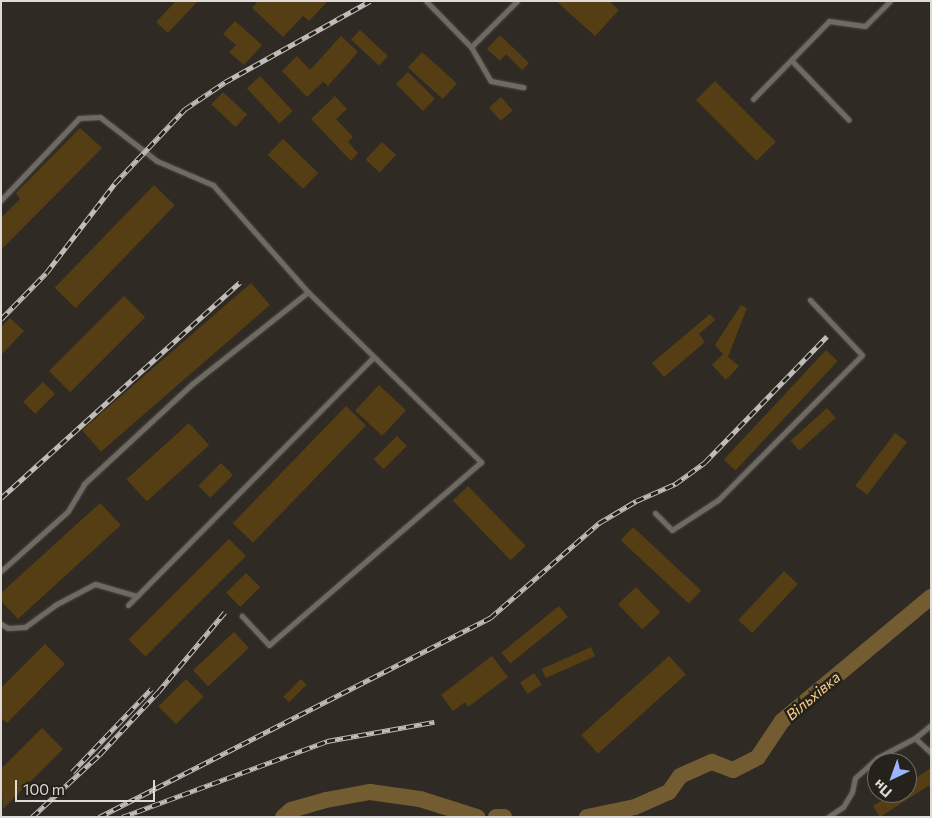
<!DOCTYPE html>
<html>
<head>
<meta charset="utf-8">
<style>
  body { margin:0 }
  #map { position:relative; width:932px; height:818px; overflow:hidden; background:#2f2b24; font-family:Commissioner,sans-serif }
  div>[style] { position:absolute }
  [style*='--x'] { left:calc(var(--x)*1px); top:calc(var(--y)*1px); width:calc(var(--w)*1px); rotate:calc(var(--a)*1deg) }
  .river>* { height:16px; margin:-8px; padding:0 8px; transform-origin:8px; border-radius:8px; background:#745c32 }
  .building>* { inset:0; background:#553e13; transform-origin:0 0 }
  .roads { filter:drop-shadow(0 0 1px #4b4742) drop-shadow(0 0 1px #4b4742) }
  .lane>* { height:5px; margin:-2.5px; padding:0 2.5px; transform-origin:2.5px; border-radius:2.5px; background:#6f6a63 }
  .rail>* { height:4.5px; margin-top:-2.25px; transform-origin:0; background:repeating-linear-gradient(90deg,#25211b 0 8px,#c0bdb8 0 16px); box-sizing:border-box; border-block:1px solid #c0bdb8 }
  span { translate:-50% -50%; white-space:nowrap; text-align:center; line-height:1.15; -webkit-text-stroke:5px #25211b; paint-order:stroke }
  .water-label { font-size:15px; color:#f8d08c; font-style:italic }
  .frame { position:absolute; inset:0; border:2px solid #dedbd7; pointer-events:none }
  .north { position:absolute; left:867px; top:753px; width:50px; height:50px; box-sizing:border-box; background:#25211b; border:1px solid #6f6b66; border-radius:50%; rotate:222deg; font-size:14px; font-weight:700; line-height:20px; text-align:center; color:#dedbd7 }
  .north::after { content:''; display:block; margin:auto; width:18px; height:22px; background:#9cb4fd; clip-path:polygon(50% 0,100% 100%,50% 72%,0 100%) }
  .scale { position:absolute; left:15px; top:780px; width:140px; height:22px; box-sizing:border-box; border:2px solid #dedbd7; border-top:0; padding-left:6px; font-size:15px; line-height:18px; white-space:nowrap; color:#dedbd7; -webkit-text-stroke:4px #25211b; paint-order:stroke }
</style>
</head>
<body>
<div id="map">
  <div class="river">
    <i style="--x:283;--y:817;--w:11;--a:-41"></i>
    <i style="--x:291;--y:810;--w:36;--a:-16"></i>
    <i style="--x:326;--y:800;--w:45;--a:-10.3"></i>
    <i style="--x:370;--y:792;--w:50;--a:8"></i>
    <i style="--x:420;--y:799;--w:60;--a:17.5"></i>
    <i style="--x:496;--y:817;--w:8;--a:0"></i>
    <i style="--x:587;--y:817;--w:49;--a:-11.8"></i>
    <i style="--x:635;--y:807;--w:37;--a:-24"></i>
    <i style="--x:669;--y:792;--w:19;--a:-55"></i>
    <i style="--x:680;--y:776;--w:35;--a:-24"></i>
    <i style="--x:712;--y:762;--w:22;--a:21"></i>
    <i style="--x:733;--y:770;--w:28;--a:-27"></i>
    <i style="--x:758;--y:757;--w:43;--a:-56.3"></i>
    <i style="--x:782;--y:721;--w:194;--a:-39.8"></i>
  </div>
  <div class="building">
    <i style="clip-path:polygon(176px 1px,198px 1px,168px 33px,156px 22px)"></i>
    <i style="clip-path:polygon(258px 1px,328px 1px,309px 21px,303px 16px,283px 37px,252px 8px)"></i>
    <i style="clip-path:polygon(556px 1px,609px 1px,619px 10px,595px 36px)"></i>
    <i style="clip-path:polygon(235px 21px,262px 45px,244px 65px,229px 52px,236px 45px,223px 34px)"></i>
    <i style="left:360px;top:30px;width:38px;height:13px;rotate:43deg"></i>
    <i style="clip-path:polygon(500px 35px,529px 63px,522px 70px,506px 54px,500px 61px,487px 49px)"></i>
    <i style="clip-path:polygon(341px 36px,358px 52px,328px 86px,319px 78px,323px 82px,307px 97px,282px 71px,297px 56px,310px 70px)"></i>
    <i style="left:422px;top:52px;width:47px;height:21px;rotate:42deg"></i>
    <i style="left:408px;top:72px;width:38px;height:17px;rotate:45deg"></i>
    <i style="left:260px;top:76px;width:48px;height:18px;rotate:47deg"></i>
    <i style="left:715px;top:81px;width:86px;height:27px;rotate:45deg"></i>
    <i style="left:223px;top:92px;width:33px;height:17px;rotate:43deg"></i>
    <i style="clip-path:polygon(335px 96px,347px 109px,336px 119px,353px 137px,348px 142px,358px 153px,351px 161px,311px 119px)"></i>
    <i style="left:501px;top:97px;width:18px;height:16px;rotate:49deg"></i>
    <i style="clip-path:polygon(80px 128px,102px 148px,1px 250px,1px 218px,20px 199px,16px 193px)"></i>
    <i style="left:283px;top:139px;width:49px;height:22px;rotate:44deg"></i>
    <i style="left:382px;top:142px;width:19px;height:24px;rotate:43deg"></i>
    <i style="left:154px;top:185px;width:29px;height:143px;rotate:44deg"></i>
    <i style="left:251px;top:283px;width:29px;height:224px;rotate:49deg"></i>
    <i style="left:124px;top:296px;width:30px;height:106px;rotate:45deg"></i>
    <i style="clip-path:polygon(741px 305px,747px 308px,728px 357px,739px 366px,726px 380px,712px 365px,723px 354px,715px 345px)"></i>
    <i style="clip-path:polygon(710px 314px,715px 320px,699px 334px,705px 342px,664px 377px,652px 363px)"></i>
    <i style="clip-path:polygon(10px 318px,24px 331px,1px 355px,1px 327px)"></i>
    <i style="left:826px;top:350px;width:16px;height:150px;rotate:43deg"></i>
    <i style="left:43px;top:382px;width:17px;height:28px;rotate:45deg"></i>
    <i style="left:379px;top:385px;width:37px;height:35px;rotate:43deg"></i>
    <i style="left:346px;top:406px;width:28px;height:163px;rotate:44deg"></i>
    <i style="left:827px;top:408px;width:13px;height:49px;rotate:48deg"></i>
    <i style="left:189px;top:423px;width:30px;height:84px;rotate:48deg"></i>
    <i style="left:895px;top:433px;width:15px;height:66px;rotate:37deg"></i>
    <i style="left:397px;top:436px;width:14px;height:33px;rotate:45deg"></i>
    <i style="left:221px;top:463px;width:17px;height:32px;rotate:45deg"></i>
    <i style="left:468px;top:486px;width:83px;height:21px;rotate:46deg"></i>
    <i style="clip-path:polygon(100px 503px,121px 525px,18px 619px,1px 601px,1px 593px)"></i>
    <i style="left:633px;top:527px;width:93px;height:18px;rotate:43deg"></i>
    <i style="left:229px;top:539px;width:24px;height:142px;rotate:45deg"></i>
    <i style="left:784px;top:571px;width:19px;height:67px;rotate:43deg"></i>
    <i style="left:246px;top:573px;width:20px;height:28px;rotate:45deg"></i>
    <i style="left:636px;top:587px;width:35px;height:25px;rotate:46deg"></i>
    <i style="left:559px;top:606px;width:14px;height:74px;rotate:51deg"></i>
    <i style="left:234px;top:632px;width:22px;height:56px;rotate:47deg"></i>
    <i style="clip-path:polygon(45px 644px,65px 664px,7px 723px,1px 718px,1px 688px)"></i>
    <i style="left:591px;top:647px;width:10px;height:54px;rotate:66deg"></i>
    <i style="clip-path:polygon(492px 656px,508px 677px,468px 707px,465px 702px,453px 711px,441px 695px)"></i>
    <i style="left:669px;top:656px;width:25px;height:118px;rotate:48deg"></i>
    <i style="left:534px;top:673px;width:14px;height:17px;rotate:56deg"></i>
    <i style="left:186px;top:679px;width:25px;height:39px;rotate:45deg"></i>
    <i style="left:301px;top:679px;width:8px;height:25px;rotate:45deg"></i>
    <i style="clip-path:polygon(42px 728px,63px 749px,3px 809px,1px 769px)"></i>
    <i style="clip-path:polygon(931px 768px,931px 788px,928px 786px,880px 817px,873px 806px,893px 793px,907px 793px,907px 784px)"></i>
  </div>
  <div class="roads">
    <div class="lane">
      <i style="--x:426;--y:1;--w:64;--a:45.6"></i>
      <i style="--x:471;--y:47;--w:65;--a:-45"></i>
      <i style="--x:471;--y:47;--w:39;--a:60"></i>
      <i style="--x:491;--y:81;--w:33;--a:11"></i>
      <i style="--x:791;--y:60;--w:83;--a:46"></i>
      <i style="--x:753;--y:99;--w:109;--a:-45.7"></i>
      <i style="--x:829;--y:21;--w:36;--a:8"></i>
      <i style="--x:865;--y:26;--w:35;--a:-45"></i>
      <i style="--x:1;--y:200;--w:113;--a:-46.4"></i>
      <i style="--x:79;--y:118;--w:21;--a:-3"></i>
      <i style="--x:100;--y:117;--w:72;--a:37.7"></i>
      <i style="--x:157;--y:161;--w:61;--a:23.2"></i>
      <i style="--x:213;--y:185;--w:143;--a:48.4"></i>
      <i style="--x:308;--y:292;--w:243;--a:44.5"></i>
      <i style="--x:481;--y:462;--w:280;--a:139.2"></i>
      <i style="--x:269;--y:645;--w:40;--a:-133"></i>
      <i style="--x:655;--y:513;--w:24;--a:45"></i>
      <i style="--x:672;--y:530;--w:55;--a:-33.1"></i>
      <i style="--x:718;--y:500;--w:204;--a:-45.2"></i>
      <i style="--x:862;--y:355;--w:76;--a:-133.4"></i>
      <i style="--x:1;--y:571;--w:90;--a:-41.8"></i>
      <i style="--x:68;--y:511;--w:31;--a:-59"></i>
      <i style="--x:84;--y:484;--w:147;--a:-42.8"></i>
      <i style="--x:192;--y:384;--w:148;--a:-38.4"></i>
      <i style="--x:128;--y:605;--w:349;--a:-45.3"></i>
      <i style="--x:1;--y:624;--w:8;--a:30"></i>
      <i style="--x:8;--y:628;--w:17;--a:-3"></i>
      <i style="--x:25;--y:627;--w:37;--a:-36"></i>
      <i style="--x:55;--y:605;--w:45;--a:-27.7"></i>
      <i style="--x:95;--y:584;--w:44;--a:15.9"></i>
      <i style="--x:915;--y:738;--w:22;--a:43"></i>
      <i style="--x:828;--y:817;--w:18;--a:-34"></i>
      <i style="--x:843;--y:807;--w:17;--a:-59"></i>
      <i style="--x:852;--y:792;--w:14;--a:-78"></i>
      <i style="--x:855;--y:778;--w:30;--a:-42"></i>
      <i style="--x:877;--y:758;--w:43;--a:-27.8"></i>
      <i style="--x:915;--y:738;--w:21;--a:-39"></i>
    </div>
  </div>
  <div class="rail">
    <i style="--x:1;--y:319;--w:64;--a:-45.6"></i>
    <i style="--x:46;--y:273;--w:113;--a:-52.5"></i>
    <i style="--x:115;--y:183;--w:102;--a:-46.6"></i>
    <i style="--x:185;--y:109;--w:48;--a:-34"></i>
    <i style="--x:225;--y:82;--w:166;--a:-29.2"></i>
    <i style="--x:1;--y:498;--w:322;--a:-42.1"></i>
    <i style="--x:72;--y:772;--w:115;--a:-46.4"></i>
    <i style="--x:32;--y:817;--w:91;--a:-42.8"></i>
    <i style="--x:99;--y:755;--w:86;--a:-46.9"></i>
    <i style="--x:158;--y:692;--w:104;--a:-50.1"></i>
    <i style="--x:99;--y:817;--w:439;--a:-27"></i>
    <i style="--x:490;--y:618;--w:145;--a:-41.1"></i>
    <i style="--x:599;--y:523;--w:43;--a:-30.7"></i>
    <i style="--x:636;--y:501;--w:43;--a:-23.6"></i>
    <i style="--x:675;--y:484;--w:37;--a:-36"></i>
    <i style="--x:705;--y:462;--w:175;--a:-45.9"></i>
    <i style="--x:122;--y:817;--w:219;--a:-20.3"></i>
    <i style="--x:327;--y:741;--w:109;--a:-10.1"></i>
  </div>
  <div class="water-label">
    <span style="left:813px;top:696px;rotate:-40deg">Вільхівка</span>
  </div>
  <div class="frame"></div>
  <div class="north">Пн</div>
  <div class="scale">100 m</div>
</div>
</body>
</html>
